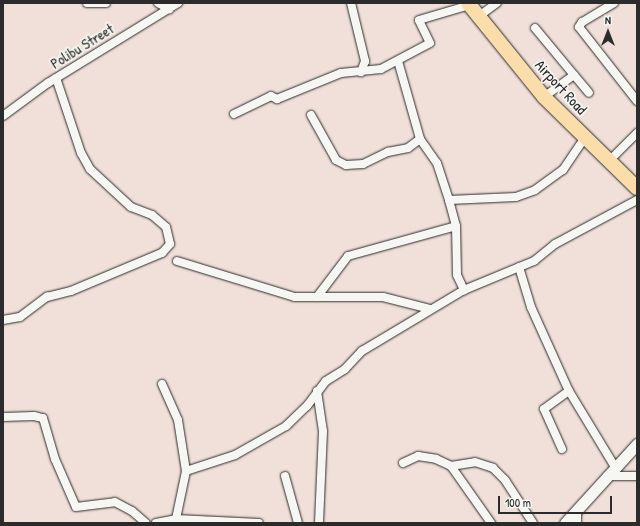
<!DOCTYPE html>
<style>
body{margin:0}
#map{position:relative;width:640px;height:526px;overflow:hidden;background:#f1e0d9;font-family:"Patrick Hand",sans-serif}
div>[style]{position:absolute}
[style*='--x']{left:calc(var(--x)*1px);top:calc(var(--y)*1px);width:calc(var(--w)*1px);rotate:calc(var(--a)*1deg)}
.roads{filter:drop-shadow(0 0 1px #2b2b2b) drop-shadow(0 0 1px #2b2b2b)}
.street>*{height:8px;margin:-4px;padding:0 4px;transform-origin:4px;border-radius:4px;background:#f6f6f2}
.secondary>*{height:11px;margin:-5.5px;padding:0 5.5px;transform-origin:5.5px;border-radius:5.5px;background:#f6f6f2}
.highway>*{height:14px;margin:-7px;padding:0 7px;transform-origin:7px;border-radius:7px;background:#fbddab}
span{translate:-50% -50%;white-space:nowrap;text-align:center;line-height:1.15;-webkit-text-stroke:3.5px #f6f6f2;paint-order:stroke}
.street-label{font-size:15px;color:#2b2b2b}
.frame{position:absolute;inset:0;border:4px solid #2b2b2b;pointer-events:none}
.north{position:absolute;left:588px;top:12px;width:40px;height:40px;-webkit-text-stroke:3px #f6f6f2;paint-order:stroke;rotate:0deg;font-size:11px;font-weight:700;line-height:16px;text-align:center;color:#2b2b2b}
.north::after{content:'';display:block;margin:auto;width:14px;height:18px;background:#2b2b2b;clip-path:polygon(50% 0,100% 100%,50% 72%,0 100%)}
.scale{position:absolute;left:498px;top:496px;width:114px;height:18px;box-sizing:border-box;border:2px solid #2b2b2b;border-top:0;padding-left:5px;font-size:12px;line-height:14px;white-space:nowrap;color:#2b2b2b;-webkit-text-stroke:3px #f6f6f2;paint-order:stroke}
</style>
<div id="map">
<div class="roads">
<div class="street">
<i style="--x:87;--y:3;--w:19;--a:0"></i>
<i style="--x:158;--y:3;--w:13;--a:29"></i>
<i style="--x:351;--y:3;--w:60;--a:76.4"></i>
<i style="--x:365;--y:61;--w:12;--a:110"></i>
<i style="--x:614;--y:3;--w:37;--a:149"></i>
<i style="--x:582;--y:22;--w:6;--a:121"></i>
<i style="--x:579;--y:27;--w:94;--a:51.9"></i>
<i style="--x:479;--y:16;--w:22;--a:-36"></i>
<i style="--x:535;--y:28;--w:61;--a:50.3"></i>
<i style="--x:574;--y:75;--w:37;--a:144"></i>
<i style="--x:398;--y:61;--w:81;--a:74.2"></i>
<i style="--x:420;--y:139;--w:29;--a:55"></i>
<i style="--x:437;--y:163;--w:39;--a:72"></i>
<i style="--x:449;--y:200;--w:27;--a:75"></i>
<i style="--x:456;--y:226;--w:49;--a:88.8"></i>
<i style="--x:457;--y:275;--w:17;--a:65"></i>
<i style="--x:574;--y:75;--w:23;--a:50"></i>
<i style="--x:234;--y:114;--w:41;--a:-25.9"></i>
<i style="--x:271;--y:96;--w:7;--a:27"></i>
<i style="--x:277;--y:99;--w:69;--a:-22.1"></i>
<i style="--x:341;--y:73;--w:40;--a:-5.7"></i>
<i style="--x:381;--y:69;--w:55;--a:-28"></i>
<i style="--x:430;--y:43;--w:25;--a:-116"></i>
<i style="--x:419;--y:20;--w:53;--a:-16.4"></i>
<i style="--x:311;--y:115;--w:51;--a:60.9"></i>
<i style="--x:336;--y:160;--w:11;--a:27"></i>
<i style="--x:346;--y:165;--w:17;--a:-3"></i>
<i style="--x:363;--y:164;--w:28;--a:-26"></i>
<i style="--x:388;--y:152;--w:20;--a:-11"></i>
<i style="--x:408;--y:148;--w:15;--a:-37"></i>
<i style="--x:3;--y:116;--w:56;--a:-36.3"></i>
<i style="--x:48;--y:83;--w:153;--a:-31.6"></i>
<i style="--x:609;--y:161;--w:40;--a:-45"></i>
<i style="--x:449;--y:200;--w:67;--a:-2.6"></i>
<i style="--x:516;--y:197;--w:20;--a:-20"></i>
<i style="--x:535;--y:190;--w:34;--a:-36"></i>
<i style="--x:563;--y:170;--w:40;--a:-56"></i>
<i style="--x:177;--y:261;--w:123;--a:17"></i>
<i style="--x:295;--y:297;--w:88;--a:0"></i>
<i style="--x:383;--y:297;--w:49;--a:14.3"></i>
<i style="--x:519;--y:267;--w:42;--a:73.3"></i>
<i style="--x:531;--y:307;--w:92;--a:65.7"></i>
<i style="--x:569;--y:391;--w:89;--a:58.8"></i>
<i style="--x:317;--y:297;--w:51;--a:-52.9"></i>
<i style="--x:348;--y:256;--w:112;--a:-15.5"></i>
<i style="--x:3;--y:320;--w:17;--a:-10"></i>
<i style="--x:20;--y:317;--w:34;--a:-37"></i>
<i style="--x:47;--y:297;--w:25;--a:-14"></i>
<i style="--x:71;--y:291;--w:99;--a:-22.7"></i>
<i style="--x:162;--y:253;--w:12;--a:-48"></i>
<i style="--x:170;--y:244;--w:17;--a:-103"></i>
<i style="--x:166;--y:227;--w:18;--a:-139"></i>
<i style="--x:152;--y:215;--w:22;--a:-159"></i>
<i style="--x:131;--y:207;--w:56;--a:-137.2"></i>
<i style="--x:90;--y:169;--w:18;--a:-119"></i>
<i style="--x:81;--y:153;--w:79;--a:-108.4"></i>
<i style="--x:162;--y:384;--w:39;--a:66"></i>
<i style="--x:178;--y:420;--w:52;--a:81.1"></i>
<i style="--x:317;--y:391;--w:40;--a:81.5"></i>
<i style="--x:323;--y:431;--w:92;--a:92.5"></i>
<i style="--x:3;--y:417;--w:31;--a:-2"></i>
<i style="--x:34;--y:416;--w:9;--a:13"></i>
<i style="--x:43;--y:418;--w:43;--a:73.7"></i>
<i style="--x:55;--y:459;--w:52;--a:66.4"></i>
<i style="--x:76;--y:507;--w:39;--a:-7"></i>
<i style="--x:115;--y:502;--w:19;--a:28"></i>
<i style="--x:132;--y:511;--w:18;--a:41"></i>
<i style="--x:562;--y:449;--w:44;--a:-114.2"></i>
<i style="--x:544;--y:409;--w:31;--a:-36"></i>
<i style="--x:403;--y:463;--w:17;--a:-25"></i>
<i style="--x:418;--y:456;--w:18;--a:9"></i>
<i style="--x:436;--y:459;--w:17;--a:25"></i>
<i style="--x:451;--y:466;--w:70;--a:54.9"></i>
<i style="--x:451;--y:466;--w:24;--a:-9"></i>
<i style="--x:475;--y:462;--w:19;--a:18"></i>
<i style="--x:493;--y:468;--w:17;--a:45"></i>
<i style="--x:505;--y:480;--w:51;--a:56.9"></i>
<i style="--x:285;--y:476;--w:49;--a:74.5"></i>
<i style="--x:607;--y:476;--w:30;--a:0"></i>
<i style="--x:176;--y:519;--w:83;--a:2.8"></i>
<i style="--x:156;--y:523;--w:20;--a:-11"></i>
<i style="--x:176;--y:519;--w:49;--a:-78.2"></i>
<i style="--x:186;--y:471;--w:52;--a:-18.1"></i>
<i style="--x:235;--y:455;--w:59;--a:-29.6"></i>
<i style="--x:286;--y:426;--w:29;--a:-44"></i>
<i style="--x:307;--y:406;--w:31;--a:-53"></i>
<i style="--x:326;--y:381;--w:22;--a:-32"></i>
<i style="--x:345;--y:369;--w:25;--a:-47"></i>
<i style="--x:362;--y:351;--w:119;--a:-30.9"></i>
<i style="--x:464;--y:290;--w:76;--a:-22.5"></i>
<i style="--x:534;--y:261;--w:27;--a:-39"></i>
<i style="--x:555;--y:244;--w:93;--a:-28.2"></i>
<i style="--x:577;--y:523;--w:11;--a:-90"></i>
</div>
<div class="secondary">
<i style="--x:565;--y:523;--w:107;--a:-47.7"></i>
</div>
<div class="highway">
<i style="--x:468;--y:3;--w:121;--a:51"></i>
<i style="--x:544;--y:97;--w:130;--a:44.4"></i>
</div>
</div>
<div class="street-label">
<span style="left:82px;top:46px;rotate:-32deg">Polibu Street</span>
<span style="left:561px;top:87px;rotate:47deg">Airport Road</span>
</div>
<div class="frame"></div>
<div class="north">N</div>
<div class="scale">100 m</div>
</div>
